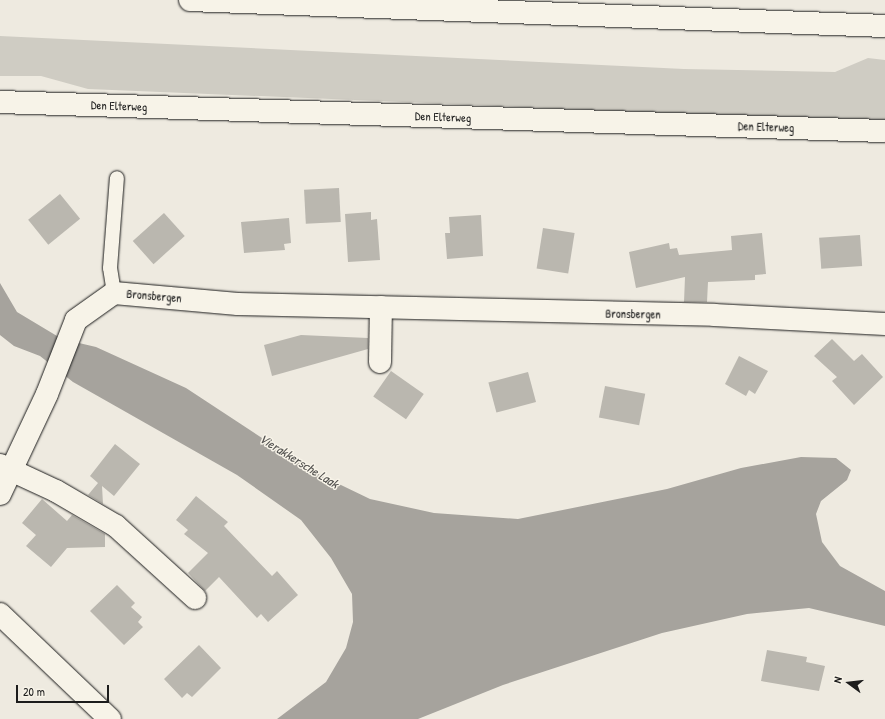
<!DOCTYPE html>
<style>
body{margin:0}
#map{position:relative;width:885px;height:719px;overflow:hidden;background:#eeeae0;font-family:"Patrick Hand",sans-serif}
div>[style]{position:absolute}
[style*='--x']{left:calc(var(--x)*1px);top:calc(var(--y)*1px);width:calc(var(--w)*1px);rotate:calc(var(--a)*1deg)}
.green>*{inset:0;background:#cfccc3}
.water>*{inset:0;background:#a6a39d}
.building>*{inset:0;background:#bab7af;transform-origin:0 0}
.roads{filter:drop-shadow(0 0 1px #1c1c1c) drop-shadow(0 0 1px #1c1c1c)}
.lane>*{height:14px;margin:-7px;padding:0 7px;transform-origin:7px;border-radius:7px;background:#f7f3e8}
.street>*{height:22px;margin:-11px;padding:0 11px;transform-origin:11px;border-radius:11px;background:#f7f3e8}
.primary>*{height:22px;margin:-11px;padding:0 11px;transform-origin:11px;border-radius:11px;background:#f7f3e8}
span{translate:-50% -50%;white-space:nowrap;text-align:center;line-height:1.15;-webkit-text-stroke:3px #f7f3e8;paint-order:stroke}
.street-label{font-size:12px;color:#1c1c1c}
.water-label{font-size:13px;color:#535250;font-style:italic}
.north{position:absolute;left:829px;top:663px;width:40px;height:40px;-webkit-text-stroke:3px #f7f3e8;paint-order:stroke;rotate:285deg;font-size:11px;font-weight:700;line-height:16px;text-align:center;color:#1c1c1c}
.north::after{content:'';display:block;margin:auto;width:14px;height:18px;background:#1c1c1c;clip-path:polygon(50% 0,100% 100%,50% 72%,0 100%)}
.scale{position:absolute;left:16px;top:685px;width:93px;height:18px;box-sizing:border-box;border:2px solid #1c1c1c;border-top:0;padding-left:5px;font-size:12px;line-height:14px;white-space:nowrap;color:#1c1c1c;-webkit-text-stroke:3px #f7f3e8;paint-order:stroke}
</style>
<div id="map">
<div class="green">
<i style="clip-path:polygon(0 36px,684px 69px,835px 72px,868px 58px,885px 60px,885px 122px,88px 89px,41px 76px,0 76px)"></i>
</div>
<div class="water">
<i style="clip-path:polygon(0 283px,17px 312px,62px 339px,96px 347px,186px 388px,312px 471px,370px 499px,434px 513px,518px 519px,667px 489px,741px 468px,801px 457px,836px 458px,851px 470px,847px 480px,821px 501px,816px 514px,822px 542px,840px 566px,885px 591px,885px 626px,809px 608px,747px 614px,662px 633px,503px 685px,418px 719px,277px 719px,326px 682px,346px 648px,353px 622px,352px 594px,331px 558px,301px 520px,237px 475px,73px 382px,40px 356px,14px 346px,0 335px)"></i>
</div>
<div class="building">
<i style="left:339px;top:188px;width:34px;height:35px;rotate:87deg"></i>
<i style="left:60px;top:194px;width:32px;height:41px;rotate:51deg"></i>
<i style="clip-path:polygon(371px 212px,371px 220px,377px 219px,380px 260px,348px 262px,345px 214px)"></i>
<i style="left:164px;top:213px;width:31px;height:42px;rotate:48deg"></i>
<i style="clip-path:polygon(481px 215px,483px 256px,447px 259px,445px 233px,450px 233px,449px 217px)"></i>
<i style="clip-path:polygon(289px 218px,291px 243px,284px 244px,285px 250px,244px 253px,241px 222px)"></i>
<i style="left:543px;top:228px;width:32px;height:41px;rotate:9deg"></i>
<i style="clip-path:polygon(762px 233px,766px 274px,755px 275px,755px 280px,708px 282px,707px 302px,684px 302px,685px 277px,636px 288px,629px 252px,669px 243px,670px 249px,677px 248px,679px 255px,732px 250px,731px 236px)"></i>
<i style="left:860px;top:235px;width:31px;height:41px;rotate:86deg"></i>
<i style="clip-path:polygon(301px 335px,368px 338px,368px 349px,272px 376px,264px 345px)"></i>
<i style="clip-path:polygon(832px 339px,854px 361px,862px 354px,883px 377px,854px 405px,832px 381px,837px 377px,814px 356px)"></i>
<i style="clip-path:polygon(739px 356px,768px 371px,755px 394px,749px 390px,746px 396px,725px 384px)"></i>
<i style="left:391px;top:371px;width:40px;height:31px;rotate:35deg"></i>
<i style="left:528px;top:372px;width:31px;height:41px;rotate:75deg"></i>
<i style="left:605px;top:386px;width:41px;height:32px;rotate:11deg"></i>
<i style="clip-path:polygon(115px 444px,140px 464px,114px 496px,102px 486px,103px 504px,88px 495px,98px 483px,90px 476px)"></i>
<i style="clip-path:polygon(196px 496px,228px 522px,224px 526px,272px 576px,277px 571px,298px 595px,268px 622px,261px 614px,257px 618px,219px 577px,205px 591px,188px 573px,208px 553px,184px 534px,188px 530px,176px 520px)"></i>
<i style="clip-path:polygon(42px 499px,67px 521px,72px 515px,105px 534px,105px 547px,67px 548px,51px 567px,26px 546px,36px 535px,22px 523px)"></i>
<i style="clip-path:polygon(117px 585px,135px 603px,131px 607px,142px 617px,138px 622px,143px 627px,124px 645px,90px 611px)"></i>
<i style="clip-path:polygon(199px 645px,221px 668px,192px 697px,187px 693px,182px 698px,164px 679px)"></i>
<i style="clip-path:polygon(767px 650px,807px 657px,806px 662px,825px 666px,819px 691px,761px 681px)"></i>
</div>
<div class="roads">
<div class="lane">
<i style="--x:114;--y:293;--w:25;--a:-99"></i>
<i style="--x:110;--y:268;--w:90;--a:-85.6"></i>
</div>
<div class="street">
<i style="--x:0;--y:102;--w:885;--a:1.88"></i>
<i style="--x:380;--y:362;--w:55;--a:-89"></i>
<i style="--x:0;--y:465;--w:62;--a:24.9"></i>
<i style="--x:56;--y:491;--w:69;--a:30.3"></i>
<i style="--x:116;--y:526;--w:107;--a:42.3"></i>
<i style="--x:0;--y:494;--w:110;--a:-64.8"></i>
<i style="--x:47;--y:394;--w:79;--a:-68.6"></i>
<i style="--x:76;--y:320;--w:47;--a:-35.4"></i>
<i style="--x:114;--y:293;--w:124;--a:5.1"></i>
<i style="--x:238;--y:304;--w:476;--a:1.3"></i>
<i style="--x:714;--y:315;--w:171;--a:3"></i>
<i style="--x:0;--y:614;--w:152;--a:43.7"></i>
</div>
<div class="primary">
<i style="--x:190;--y:0;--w:695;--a:2.14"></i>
</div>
</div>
<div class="street-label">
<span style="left:119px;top:106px;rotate:2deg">Den Elterweg</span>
<span style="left:443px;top:117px;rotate:2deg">Den Elterweg</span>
<span style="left:766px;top:127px;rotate:2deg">Den Elterweg</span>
<span style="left:154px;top:296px;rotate:5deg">Bronsbergen</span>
<span style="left:633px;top:314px;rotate:1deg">Bronsbergen</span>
</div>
<div class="water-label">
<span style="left:299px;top:461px;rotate:32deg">Vierakkersche Laak</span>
</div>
<div class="north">N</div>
<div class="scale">20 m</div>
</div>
